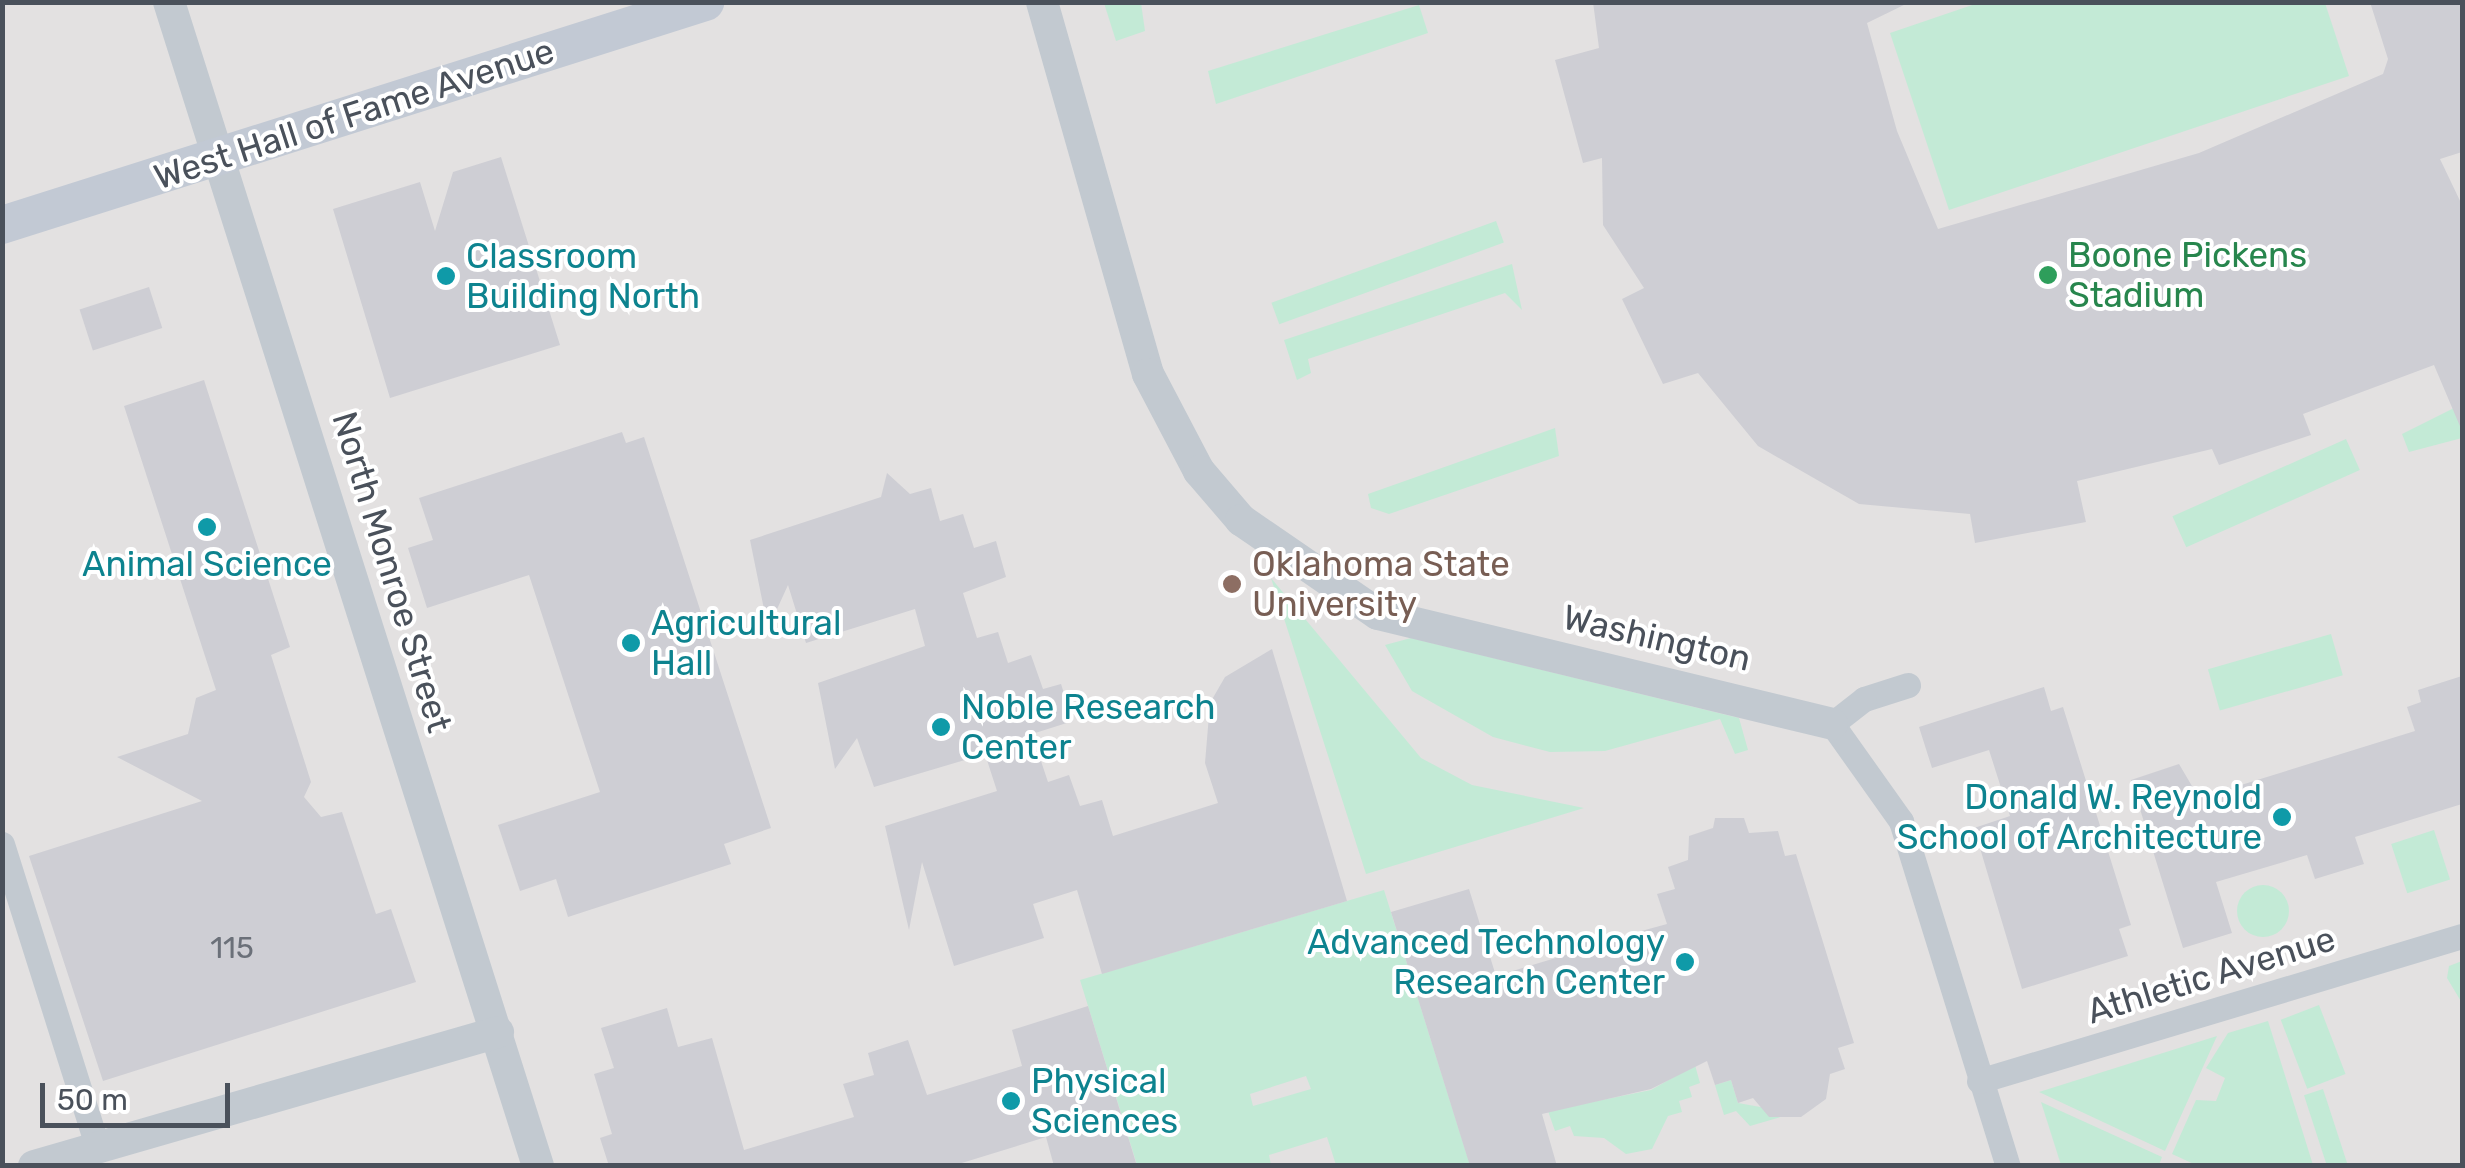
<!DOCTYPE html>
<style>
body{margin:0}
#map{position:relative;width:2465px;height:1168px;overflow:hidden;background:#f2f0f0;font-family:Rubik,sans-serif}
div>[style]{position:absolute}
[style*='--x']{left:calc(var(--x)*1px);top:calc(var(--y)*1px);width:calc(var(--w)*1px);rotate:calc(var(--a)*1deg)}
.education>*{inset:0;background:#e3e1e1;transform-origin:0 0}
.green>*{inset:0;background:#c3ead6;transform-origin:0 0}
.round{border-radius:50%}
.building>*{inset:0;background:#ceced4;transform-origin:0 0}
.minor>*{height:25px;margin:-12.5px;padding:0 12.5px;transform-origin:12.5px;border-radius:12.5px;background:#c2c9d0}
.tertiary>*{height:32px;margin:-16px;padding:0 16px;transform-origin:16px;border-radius:16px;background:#c2c9d0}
.secondary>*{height:38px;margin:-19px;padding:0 19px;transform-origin:19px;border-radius:19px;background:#c2c9d4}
.dots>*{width:28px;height:28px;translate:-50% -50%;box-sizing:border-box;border:5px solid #fff;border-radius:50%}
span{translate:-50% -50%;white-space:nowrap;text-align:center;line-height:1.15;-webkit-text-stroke:8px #fff;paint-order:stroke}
.number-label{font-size:30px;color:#6b7079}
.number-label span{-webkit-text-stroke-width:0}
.street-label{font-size:35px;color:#4a515b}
.leisure-label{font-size:35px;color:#27864d}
.left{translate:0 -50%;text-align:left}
.culture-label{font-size:35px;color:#0d838f}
.right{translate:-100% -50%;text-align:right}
.education-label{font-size:35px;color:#785e54}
.frame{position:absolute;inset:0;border:5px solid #4a515b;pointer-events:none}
.scale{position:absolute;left:40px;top:1083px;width:190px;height:45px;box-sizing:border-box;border:5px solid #4a515b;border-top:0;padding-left:12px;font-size:30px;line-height:35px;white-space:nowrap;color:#4a515b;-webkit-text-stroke:8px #fff;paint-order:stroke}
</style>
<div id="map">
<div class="education">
<i style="left:3px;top:3px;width:2459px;height:1162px"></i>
</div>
<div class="green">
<i style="clip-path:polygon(1981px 2px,2325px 3px,2349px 76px,1949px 210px,1890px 33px)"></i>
<i style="clip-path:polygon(1104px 3px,1141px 3px,1145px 31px,1116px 41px)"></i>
<i style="clip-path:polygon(1419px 5px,1428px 33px,1216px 104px,1208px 71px)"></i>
<i style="left:1496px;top:221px;width:23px;height:239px;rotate:70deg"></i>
<i style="clip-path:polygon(1512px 264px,1522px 310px,1505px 293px,1308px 359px,1311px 373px,1297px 380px,1284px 340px)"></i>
<i style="clip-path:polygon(2462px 404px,2462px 438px,2409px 452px,2402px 434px)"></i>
<i style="clip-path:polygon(1555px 428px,1559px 456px,1389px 514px,1371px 508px,1368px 494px)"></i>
<i style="left:2346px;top:439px;width:34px;height:190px;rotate:66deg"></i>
<i style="clip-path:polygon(1271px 578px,1421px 758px,1472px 785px,1584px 808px,1366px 874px)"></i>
<i style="left:2331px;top:634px;width:43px;height:128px;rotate:74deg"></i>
<i style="clip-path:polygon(1411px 638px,1739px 718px,1748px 750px,1735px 754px,1720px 719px,1605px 751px,1550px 752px,1493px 737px,1412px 691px,1385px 645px)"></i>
<i style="left:2434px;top:830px;width:52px;height:45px;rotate:72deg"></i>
<i class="round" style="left:2237px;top:885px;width:52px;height:52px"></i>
<i style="clip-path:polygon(evenodd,1384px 890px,1470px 1165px,1336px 1165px,1327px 1137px,1269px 1155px,1271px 1165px,1137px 1165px,1080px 980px,1384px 890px,1306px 1076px,1311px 1089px,1253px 1106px,1250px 1094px,1306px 1076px)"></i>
<i style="clip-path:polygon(2462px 961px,2462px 1003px,2447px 978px,2449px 966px)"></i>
<i style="left:2319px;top:1005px;width:74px;height:41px;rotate:69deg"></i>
<i style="clip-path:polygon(2268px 1021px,2313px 1165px,2196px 1165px,2172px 1154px,2196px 1100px,2216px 1101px,2225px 1078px,2206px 1068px,2228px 1033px)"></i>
<i style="clip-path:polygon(2217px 1036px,2165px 1151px,2039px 1092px)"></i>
<i style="clip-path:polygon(1695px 1065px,1700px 1083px,1689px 1087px,1692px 1097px,1679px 1101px,1682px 1112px,1668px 1116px,1652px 1149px,1626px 1154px,1604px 1138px,1574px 1136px,1570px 1126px,1555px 1131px,1548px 1111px,1651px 1090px)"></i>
<i style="clip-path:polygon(1731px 1080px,1738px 1103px,1794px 1113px,1750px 1126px,1736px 1111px,1724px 1115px,1715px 1085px)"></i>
<i style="left:2323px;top:1089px;width:80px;height:20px;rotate:72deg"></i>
<i style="clip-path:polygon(2041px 1102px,2162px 1157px,2159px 1165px,2061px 1165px)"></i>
</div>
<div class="building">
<i style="clip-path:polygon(1593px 2px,1910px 2px,1867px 23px,1897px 131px,1938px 229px,2199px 153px,2383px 74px,2388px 59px,2370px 2px,2462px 2px,2462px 152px,2440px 159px,2462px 205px,2462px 431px,2434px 365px,2303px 414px,2311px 435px,2219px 465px,2212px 449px,2077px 481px,2086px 522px,1975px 543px,1970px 514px,1859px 504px,1758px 446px,1698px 373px,1663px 384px,1622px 299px,1644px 288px,1603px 225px,1602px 158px,1583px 163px,1555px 60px,1599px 48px)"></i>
<i style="clip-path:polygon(501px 157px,560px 345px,390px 398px,333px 209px,420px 182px,435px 231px,453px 172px)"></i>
<i style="left:149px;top:287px;width:43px;height:73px;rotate:72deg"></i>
<i style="clip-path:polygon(204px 380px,290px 647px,271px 655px,311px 782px,304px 797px,321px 817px,342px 812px,376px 914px,391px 909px,416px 982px,103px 1081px,29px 856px,202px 801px,117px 757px,188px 734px,196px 698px,216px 690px,124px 406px)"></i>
<i style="clip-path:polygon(622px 432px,626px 443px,644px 437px,771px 828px,724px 844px,731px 864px,568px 917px,556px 879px,520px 891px,498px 825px,600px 792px,529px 575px,427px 608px,408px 548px,433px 540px,419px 498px)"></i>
<i style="clip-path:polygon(887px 473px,910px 494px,931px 488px,940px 521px,963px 514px,974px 548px,996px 541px,1006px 577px,963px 593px,977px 638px,998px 632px,1008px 663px,1031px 655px,1043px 689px,1061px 684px,1073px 721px,1032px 734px,1048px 782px,1069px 775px,1080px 806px,1102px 800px,1113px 836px,1218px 803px,1205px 763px,1210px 703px,1225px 677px,1272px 649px,1347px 901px,1102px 974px,1077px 890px,1033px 904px,1044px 938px,954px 966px,922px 862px,909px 930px,885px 826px,997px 791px,985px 754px,874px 787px,857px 738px,835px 769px,818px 683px,925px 646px,915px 609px,806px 643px,788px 585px,768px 629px,750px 540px,881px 497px)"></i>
<i style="clip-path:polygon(2462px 676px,2462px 804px,2355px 837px,2364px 864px,2315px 879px,2307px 855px,2216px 882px,2232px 933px,2183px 948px,2131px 780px,2179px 764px,2199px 798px,2415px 731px,2407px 707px,2421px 702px,2418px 690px)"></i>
<i style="clip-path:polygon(2044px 687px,2051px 711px,2063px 707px,2131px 925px,2119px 929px,2128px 956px,2022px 989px,1974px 828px,2010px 816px,1989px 750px,1932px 768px,1919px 727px)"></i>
<i style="clip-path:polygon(1715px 818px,1744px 818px,1749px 833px,1778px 831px,1785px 856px,1796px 854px,1854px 1043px,1838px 1048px,1845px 1069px,1830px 1074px,1826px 1099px,1801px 1117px,1769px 1117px,1753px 1098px,1738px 1103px,1731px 1080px,1715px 1085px,1707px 1061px,1651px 1089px,1542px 1114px,1557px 1166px,1470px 1166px,1391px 912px,1469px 889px,1496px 976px,1569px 954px,1567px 942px,1592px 934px,1594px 944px,1667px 924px,1657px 894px,1675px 889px,1668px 867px,1688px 860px,1689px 836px,1713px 828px)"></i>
<i style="clip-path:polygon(1088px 1006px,1137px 1166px,1054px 1166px,1046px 1137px,952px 1166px,609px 1166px,600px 1138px,612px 1134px,594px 1074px,614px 1068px,601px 1028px,667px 1008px,678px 1047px,712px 1038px,744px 1150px,854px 1117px,843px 1084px,874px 1075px,868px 1053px,908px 1040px,927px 1095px,1022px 1066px,1012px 1030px)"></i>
</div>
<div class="minor">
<i style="--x:1908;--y:685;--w:46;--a:162.3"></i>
<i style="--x:1864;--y:699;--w:41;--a:142"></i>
<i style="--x:1832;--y:724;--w:119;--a:54.6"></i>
<i style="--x:1901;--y:821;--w:361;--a:72.8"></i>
<i style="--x:2;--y:844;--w:319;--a:72.5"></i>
<i style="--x:1979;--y:1081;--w:504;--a:-16.71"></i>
</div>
<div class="tertiary">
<i style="--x:169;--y:2;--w:1221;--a:72.41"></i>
<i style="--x:1042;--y:2;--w:387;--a:74.1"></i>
<i style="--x:1148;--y:374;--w:110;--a:62.3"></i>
<i style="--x:1199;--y:471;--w:65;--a:49.4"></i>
<i style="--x:1241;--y:520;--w:166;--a:34.5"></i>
<i style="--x:1378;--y:614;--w:467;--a:13.6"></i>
<i style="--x:34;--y:1166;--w:483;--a:-16.1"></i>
</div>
<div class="secondary">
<i style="--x:2;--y:225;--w:738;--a:-17.6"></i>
</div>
<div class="dots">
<i style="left:2048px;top:275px;background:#2e9e5b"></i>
<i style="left:446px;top:276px;background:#0f9aa8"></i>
<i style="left:207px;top:527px;background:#0f9aa8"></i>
<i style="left:1232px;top:584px;background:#8d6e63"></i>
<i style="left:631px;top:643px;background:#0f9aa8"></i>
<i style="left:941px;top:727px;background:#0f9aa8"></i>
<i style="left:2282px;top:817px;background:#0f9aa8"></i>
<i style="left:1685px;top:962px;background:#0f9aa8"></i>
<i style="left:1011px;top:1101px;background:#0f9aa8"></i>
</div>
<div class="number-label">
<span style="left:232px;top:948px">115</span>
</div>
<div class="street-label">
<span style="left:354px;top:114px;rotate:-18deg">West Hall of Fame Avenue</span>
<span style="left:392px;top:572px;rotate:73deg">North Monroe Street</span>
<span style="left:1657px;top:638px;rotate:13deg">Washington</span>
<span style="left:2211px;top:975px;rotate:-17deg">Athletic Avenue</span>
</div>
<div class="leisure-label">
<span class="left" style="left:2068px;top:275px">Boone Pickens<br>Stadium</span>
</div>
<div class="culture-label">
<span class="left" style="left:466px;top:276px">Classroom<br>Building North</span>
<span style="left:207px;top:564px">Animal Science</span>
<span class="left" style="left:651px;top:643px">Agricultural<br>Hall</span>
<span class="left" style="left:961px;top:727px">Noble Research<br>Center</span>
<span class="right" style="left:2262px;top:817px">Donald W. Reynold<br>School of Architecture</span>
<span class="right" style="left:1665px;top:962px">Advanced Technology<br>Research Center</span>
<span class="left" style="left:1031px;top:1101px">Physical<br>Sciences</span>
</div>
<div class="education-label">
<span class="left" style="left:1252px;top:584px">Oklahoma State<br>University</span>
</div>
<div class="frame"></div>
<div class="scale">50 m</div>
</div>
